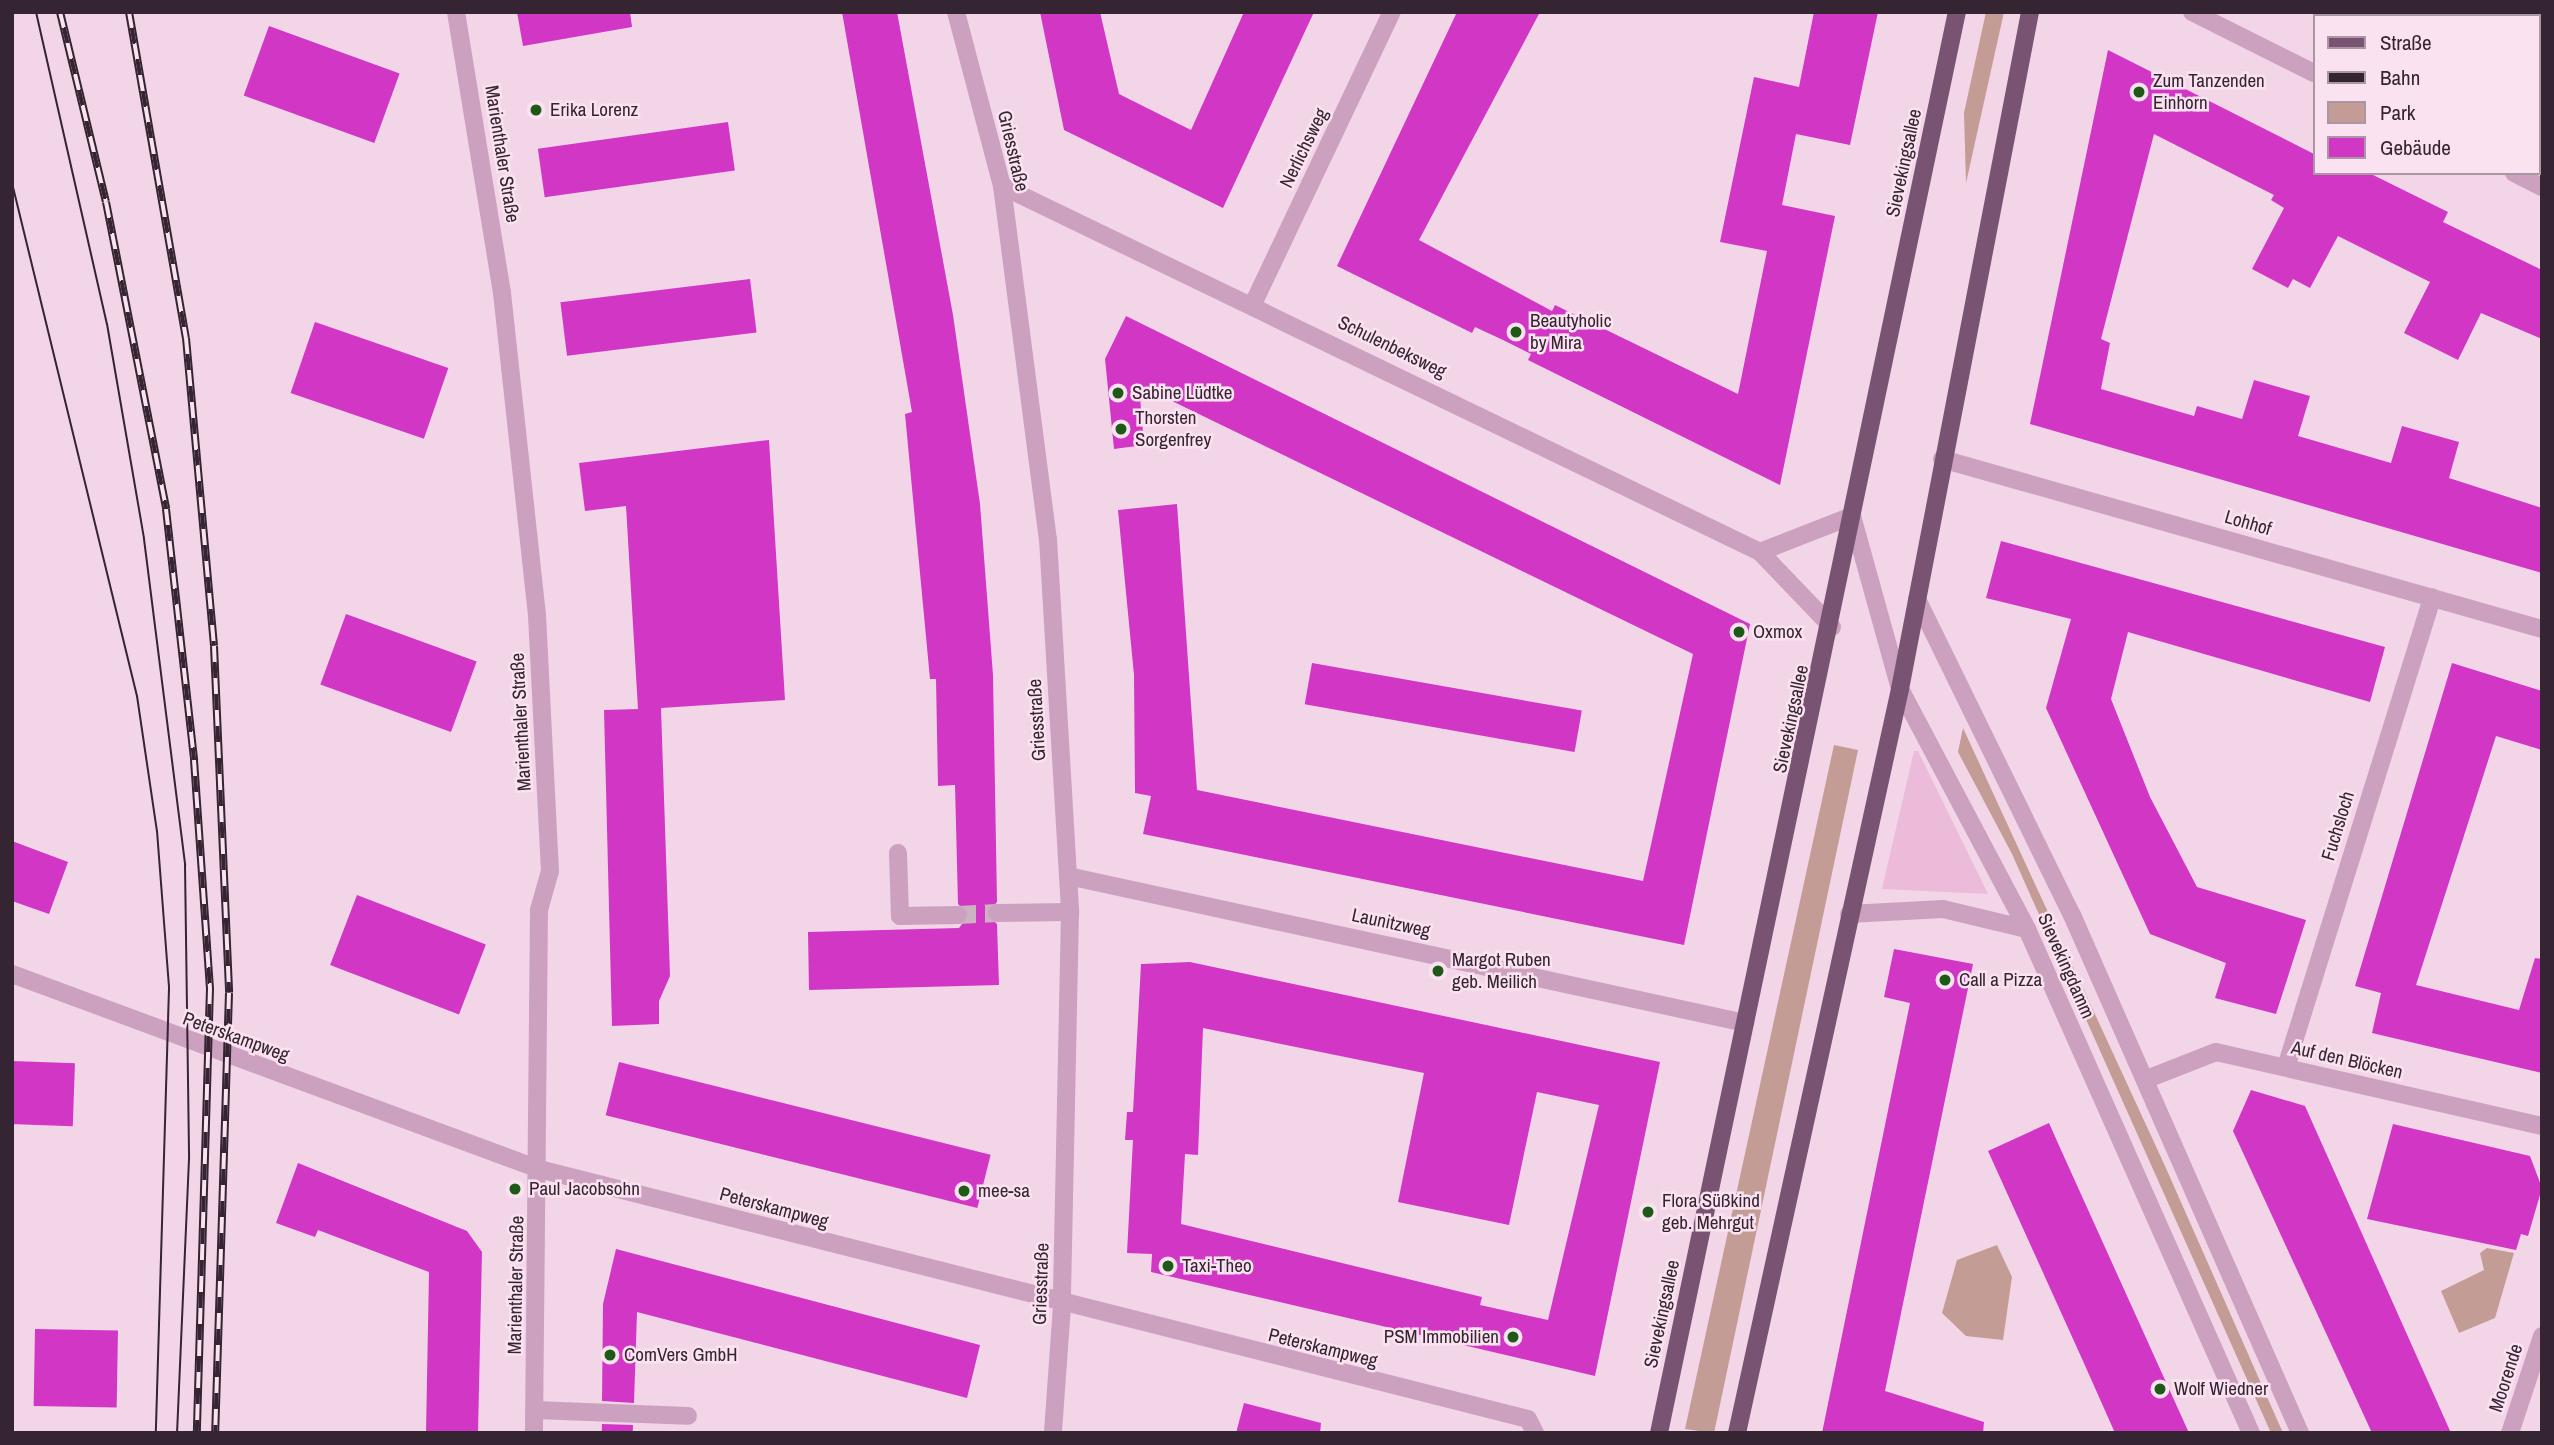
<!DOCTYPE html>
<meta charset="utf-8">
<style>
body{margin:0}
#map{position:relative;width:2554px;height:1445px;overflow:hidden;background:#f3d5e8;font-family:"Archivo Narrow",sans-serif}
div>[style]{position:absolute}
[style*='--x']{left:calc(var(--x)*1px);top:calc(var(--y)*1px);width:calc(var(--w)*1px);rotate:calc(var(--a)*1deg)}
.green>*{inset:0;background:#c39c95}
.plaza>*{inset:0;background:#ecbbd9}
.building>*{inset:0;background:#d136c5;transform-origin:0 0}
.minor-tunnel>*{height:18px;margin-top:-9px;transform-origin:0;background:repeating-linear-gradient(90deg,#cdb2c4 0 18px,transparent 0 27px)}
.minor>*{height:18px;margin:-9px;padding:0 9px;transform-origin:9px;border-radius:9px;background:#cba1bf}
.major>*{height:18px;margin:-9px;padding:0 9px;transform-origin:9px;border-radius:9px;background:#785472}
.tram>*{height:2px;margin:-1px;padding:0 1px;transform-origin:1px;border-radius:1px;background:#352432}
.rail>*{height:8px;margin-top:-4px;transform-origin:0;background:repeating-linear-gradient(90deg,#fae2f1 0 16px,#352432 0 32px);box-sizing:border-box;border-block:2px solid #352432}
.dots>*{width:19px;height:19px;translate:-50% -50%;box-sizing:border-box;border:4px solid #fae2f1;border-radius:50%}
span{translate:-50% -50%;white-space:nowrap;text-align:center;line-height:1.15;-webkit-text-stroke:5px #fae2f1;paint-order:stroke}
.poi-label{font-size:19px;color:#352432}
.left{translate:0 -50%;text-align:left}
.right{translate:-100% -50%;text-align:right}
.street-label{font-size:19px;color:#352432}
.frame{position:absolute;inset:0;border:14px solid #352432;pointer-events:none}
.legend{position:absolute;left:2313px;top:14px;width:228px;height:161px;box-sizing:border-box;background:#fae2f1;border:2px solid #ab96a5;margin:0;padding:9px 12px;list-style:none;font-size:21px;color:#352432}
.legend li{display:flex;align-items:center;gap:14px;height:35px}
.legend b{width:35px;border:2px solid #ab96a5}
</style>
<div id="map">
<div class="green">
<i style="clip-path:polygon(1986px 12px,2004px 12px,1966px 183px,1964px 113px)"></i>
<i style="clip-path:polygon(2330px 12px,2542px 12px,2542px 117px,2538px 16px)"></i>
<i style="clip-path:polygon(1963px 728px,2165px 1166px,2283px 1433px,2271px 1433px,2012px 854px,1958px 752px)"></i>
<i style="clip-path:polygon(1834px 745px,1858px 750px,1714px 1433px,1685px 1429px)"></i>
<i style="clip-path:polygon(1997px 1245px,2012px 1277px,2003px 1340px,1966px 1336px,1942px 1313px,1957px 1260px)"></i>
<i style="clip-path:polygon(2487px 1248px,2514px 1253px,2495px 1318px,2459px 1333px,2441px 1291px,2484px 1270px,2480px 1253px)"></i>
</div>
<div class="plaza">
<i style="clip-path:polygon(1914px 751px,1918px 751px,1988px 894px,1882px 889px)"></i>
</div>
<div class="building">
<i style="clip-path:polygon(517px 12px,630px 12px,632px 27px,523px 46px)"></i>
<i style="clip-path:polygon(842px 12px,897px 12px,953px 315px,980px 504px,993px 675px,997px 902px,986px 914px,997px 924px,999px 985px,809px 990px,808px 932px,959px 928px,969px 915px,958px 904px,955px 785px,938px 786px,936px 679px,930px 679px,905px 414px,912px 412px)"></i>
<i style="clip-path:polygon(1040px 12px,1100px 12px,1119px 94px,1191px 130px,1244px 12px,1314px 12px,1223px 208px,1064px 130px)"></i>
<i style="clip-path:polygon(1457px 12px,1540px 12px,1419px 240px,1552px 311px,1555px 305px,1738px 394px,1767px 251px,1720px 242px,1754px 77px,1799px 87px,1814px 12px,1878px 12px,1850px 145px,1796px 134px,1782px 205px,1835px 216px,1780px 485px,1528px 360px,1531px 354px,1503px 340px,1475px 327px,1472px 333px,1337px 266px)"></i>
<i style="left:269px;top:26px;width:139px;height:74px;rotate:20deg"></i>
<i style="clip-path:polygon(2108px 50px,2314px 154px,2314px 173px,2369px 173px,2448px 212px,2443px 222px,2542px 270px,2542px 339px,2481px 313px,2458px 360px,2404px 333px,2430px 282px,2338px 236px,2310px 288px,2293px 279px,2288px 288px,2252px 269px,2284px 208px,2271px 200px,2274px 195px,2154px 134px,2101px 339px,2110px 343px,2101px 389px,2194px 416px,2197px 406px,2242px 419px,2254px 380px,2310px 396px,2298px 436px,2391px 463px,2402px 426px,2459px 442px,2449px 478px,2542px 508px,2542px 573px,2030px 424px)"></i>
<i style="left:728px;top:122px;width:49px;height:192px;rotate:82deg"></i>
<i style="left:750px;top:279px;width:54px;height:191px;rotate:83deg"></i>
<i style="clip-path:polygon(1126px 316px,1750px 624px,1684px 945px,1143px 834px,1151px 796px,1135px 793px,1134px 675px,1118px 510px,1177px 504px,1197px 790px,1643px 881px,1693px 654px,1139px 385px,1144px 445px,1114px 449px,1105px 359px)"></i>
<i style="left:315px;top:322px;width:141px;height:75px;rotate:19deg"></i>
<i style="clip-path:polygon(769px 440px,785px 700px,661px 708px,670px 976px,659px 1001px,659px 1024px,612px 1026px,604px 710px,638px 709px,626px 506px,585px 511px,579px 463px)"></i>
<i style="clip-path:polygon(2001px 541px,2385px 647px,2370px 702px,2128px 632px,2111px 699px,2150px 797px,2197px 887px,2306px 920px,2276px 1014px,2215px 998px,2226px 963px,2150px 934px,2046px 708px,2071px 619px,1986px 598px)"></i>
<i style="left:346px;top:614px;width:139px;height:75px;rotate:20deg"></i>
<i style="left:1312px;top:663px;width:274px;height:42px;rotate:10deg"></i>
<i style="clip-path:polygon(2452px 663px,2542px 691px,2542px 750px,2496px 736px,2416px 985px,2519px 1010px,2535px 958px,2542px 959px,2542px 1073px,2372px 1033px,2381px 993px,2355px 986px)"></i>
<i style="clip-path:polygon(12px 841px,68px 862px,49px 914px,12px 901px)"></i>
<i style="left:357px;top:895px;width:138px;height:75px;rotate:21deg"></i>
<i style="clip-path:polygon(1894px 949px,1973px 964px,1885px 1391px,1984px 1422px,1983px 1433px,1822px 1433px,1910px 1003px,1884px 997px)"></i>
<i style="clip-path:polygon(evenodd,1190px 962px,1660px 1062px,1595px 1376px,1151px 1272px,1152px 1254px,1127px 1253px,1133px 1140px,1125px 1140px,1127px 1112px,1133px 1112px,1141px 964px,1190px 962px,1203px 1028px,1424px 1073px,1398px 1202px,1509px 1225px,1537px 1092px,1599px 1105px,1548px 1320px,1480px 1305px,1482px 1297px,1181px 1224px,1185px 1154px,1198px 1155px,1203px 1028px)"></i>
<i style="left:12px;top:1061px;width:63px;height:63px;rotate:2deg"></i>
<i style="left:619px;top:1062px;width:383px;height:55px;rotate:14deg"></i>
<i style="clip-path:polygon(2251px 1090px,2305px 1106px,2451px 1433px,2372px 1433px,2233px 1131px)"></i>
<i style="clip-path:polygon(2049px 1123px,2061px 1150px,2189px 1433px,2115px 1433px,2083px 1361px,1988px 1151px)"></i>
<i style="clip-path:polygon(2393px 1124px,2530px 1156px,2542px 1188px,2528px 1236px,2521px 1234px,2516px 1250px,2367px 1219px)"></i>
<i style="clip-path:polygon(298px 1163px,467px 1231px,482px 1252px,478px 1433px,426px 1433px,429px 1272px,318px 1230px,315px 1237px,276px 1223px)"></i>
<i style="clip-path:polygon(616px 1249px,980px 1345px,967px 1398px,637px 1312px,634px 1403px,602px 1401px,603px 1304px)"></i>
<i style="left:35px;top:1329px;width:83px;height:77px;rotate:1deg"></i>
<i style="clip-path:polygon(1244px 1403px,1321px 1423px,1320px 1433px,1236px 1433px)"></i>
<i style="left:602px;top:1424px;width:31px;height:9px;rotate:2deg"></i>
</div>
<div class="minor-tunnel">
<i style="--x:958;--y:915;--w:39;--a:-3"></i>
</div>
<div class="minor">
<i style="--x:456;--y:12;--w:285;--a:80.7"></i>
<i style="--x:502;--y:293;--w:324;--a:83.8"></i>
<i style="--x:537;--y:615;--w:256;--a:87.1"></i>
<i style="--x:550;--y:871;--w:41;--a:105.8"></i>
<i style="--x:539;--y:910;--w:523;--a:90.55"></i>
<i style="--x:956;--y:12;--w:180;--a:75.2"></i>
<i style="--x:1002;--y:186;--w:356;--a:82.6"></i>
<i style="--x:1048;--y:539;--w:374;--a:86.6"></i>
<i style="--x:1070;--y:912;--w:394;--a:91.2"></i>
<i style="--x:1062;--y:1306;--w:127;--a:94.1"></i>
<i style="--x:2192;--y:12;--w:136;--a:26.6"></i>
<i style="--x:2514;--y:173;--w:31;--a:27"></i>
<i style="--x:1002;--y:186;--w:842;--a:25.77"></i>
<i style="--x:1760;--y:552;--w:104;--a:46.2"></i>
<i style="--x:1254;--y:302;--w:321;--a:-64.6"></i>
<i style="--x:1942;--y:459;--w:624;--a:15.82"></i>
<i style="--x:1760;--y:552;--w:99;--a:-21.4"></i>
<i style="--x:1852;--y:516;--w:180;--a:74.5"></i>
<i style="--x:1900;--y:689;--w:272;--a:62.1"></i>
<i style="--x:2027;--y:929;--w:552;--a:66.04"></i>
<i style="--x:1917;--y:599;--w:352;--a:63.9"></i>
<i style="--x:2072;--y:915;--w:566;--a:66.24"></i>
<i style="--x:898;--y:853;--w:63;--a:88.2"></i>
<i style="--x:900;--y:916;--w:58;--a:-1"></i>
<i style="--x:1068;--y:876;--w:693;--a:12.25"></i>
<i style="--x:997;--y:913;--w:73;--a:-0.8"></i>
<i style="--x:1849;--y:914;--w:94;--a:-3"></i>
<i style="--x:1943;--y:909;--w:86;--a:13.4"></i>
<i style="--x:12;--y:974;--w:562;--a:20.31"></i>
<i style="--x:539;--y:1169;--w:1020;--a:14.19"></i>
<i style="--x:1528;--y:1419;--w:16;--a:63"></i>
<i style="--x:2286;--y:1067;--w:492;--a:-72.7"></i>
<i style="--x:2147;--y:1079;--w:74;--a:-21.4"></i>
<i style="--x:2216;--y:1052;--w:334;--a:12.8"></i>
<i style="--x:535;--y:1410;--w:153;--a:2.2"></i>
<i style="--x:2510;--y:1433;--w:102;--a:-71.7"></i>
</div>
<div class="major">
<i style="--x:1659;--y:1433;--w:1452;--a:-78.16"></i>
<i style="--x:1737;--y:1433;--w:762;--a:-77.64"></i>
<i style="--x:1900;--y:689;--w:689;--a:-79.13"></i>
</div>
<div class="tram">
<i style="--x:36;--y:12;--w:320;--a:77.2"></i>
<i style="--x:107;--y:324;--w:218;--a:80.2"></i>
<i style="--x:144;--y:539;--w:329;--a:82.8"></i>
<i style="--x:185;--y:865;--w:294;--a:89.2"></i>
<i style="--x:189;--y:1159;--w:274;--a:92.5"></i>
<i style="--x:12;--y:183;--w:528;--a:76.31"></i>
<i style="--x:137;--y:696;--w:136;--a:81.6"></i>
<i style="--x:157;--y:831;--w:157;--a:85.6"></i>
<i style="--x:169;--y:988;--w:445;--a:91.7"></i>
</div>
<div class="rail">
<i style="--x:60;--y:12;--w:195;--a:76.4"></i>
<i style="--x:106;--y:202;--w:313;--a:78.9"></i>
<i style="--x:166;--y:509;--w:253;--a:83.6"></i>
<i style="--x:194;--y:760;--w:229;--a:86"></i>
<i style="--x:210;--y:988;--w:445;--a:91.7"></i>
<i style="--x:129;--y:12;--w:331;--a:80.1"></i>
<i style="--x:186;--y:338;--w:309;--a:84.8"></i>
<i style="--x:214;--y:646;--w:347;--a:87.5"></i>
<i style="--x:229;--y:993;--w:440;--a:91.8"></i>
</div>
<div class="dots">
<i style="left:2139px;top:92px;background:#1e5917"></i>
<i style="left:536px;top:110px;background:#1e5917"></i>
<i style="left:1516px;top:332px;background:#1e5917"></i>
<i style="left:1118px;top:393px;background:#1e5917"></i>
<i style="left:1121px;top:429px;background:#1e5917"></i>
<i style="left:1739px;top:632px;background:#1e5917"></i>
<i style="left:1438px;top:971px;background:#1e5917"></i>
<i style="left:1945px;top:980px;background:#1e5917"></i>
<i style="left:515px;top:1189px;background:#1e5917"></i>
<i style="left:964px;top:1191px;background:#1e5917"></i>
<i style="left:1648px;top:1212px;background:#1e5917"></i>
<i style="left:1168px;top:1266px;background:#1e5917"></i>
<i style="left:1513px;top:1337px;background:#1e5917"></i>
<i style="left:610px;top:1355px;background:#1e5917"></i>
<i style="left:2160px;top:1389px;background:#1e5917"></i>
</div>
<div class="poi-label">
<span class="left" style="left:2153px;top:92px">Zum Tanzenden<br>Einhorn</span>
<span class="left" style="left:550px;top:110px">Erika Lorenz</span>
<span class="left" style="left:1530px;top:332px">Beautyholic<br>by Mira</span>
<span class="left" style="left:1132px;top:393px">Sabine Lüdtke</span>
<span class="left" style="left:1135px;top:429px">Thorsten<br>Sorgenfrey</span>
<span class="left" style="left:1753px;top:632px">Oxmox</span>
<span class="left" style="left:1452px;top:971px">Margot Ruben<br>geb. Meilich</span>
<span class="left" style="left:1959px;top:980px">Call a Pizza</span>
<span class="left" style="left:529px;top:1189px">Paul Jacobsohn</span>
<span class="left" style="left:978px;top:1191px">mee-sa</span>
<span class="left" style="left:1662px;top:1212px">Flora Süßkind<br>geb. Mehrgut</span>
<span class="left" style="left:1182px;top:1266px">Taxi-Theo</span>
<span class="right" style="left:1499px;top:1337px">PSM Immobilien</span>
<span class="left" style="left:624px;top:1355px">ComVers GmbH</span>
<span class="left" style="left:2174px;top:1389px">Wolf Wiedner</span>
</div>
<div class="street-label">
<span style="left:1304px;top:148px;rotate:-64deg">Nerlichsweg</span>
<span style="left:1013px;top:151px;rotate:77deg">Griesstraße</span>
<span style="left:502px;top:154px;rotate:81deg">Marienthaler Straße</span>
<span style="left:1904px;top:163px;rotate:-78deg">Sievekingsallee</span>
<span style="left:1392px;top:347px;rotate:26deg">Schulenbeksweg</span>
<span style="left:2248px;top:523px;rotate:16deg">Lohhof</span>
<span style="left:1791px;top:719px;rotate:-78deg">Sievekingsallee</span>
<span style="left:1037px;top:720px;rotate:-93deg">Griesstraße</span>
<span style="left:521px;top:722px;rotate:-93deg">Marienthaler Straße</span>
<span style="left:2338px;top:826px;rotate:-73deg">Fuchsloch</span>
<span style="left:1391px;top:923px;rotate:12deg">Launitzweg</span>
<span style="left:2066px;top:966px;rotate:66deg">Sievekingdamm</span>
<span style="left:236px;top:1037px;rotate:20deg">Peterskampweg</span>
<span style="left:2347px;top:1060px;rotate:13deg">Auf den Blöcken</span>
<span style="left:774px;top:1208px;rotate:15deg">Peterskampweg</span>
<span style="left:1041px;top:1284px;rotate:-88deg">Griesstraße</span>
<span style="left:516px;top:1285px;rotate:-89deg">Marienthaler Straße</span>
<span style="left:1662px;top:1314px;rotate:-78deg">Sievekingsallee</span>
<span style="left:1323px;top:1348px;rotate:14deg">Peterskampweg</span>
<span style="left:2506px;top:1378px;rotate:-72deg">Moorende</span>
</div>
<div class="frame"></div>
<ul class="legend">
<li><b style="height:9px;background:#785472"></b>Straße</li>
<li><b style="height:9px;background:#352432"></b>Bahn</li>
<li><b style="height:19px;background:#c39c95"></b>Park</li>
<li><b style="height:19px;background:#d136c5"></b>Gebäude</li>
</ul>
</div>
